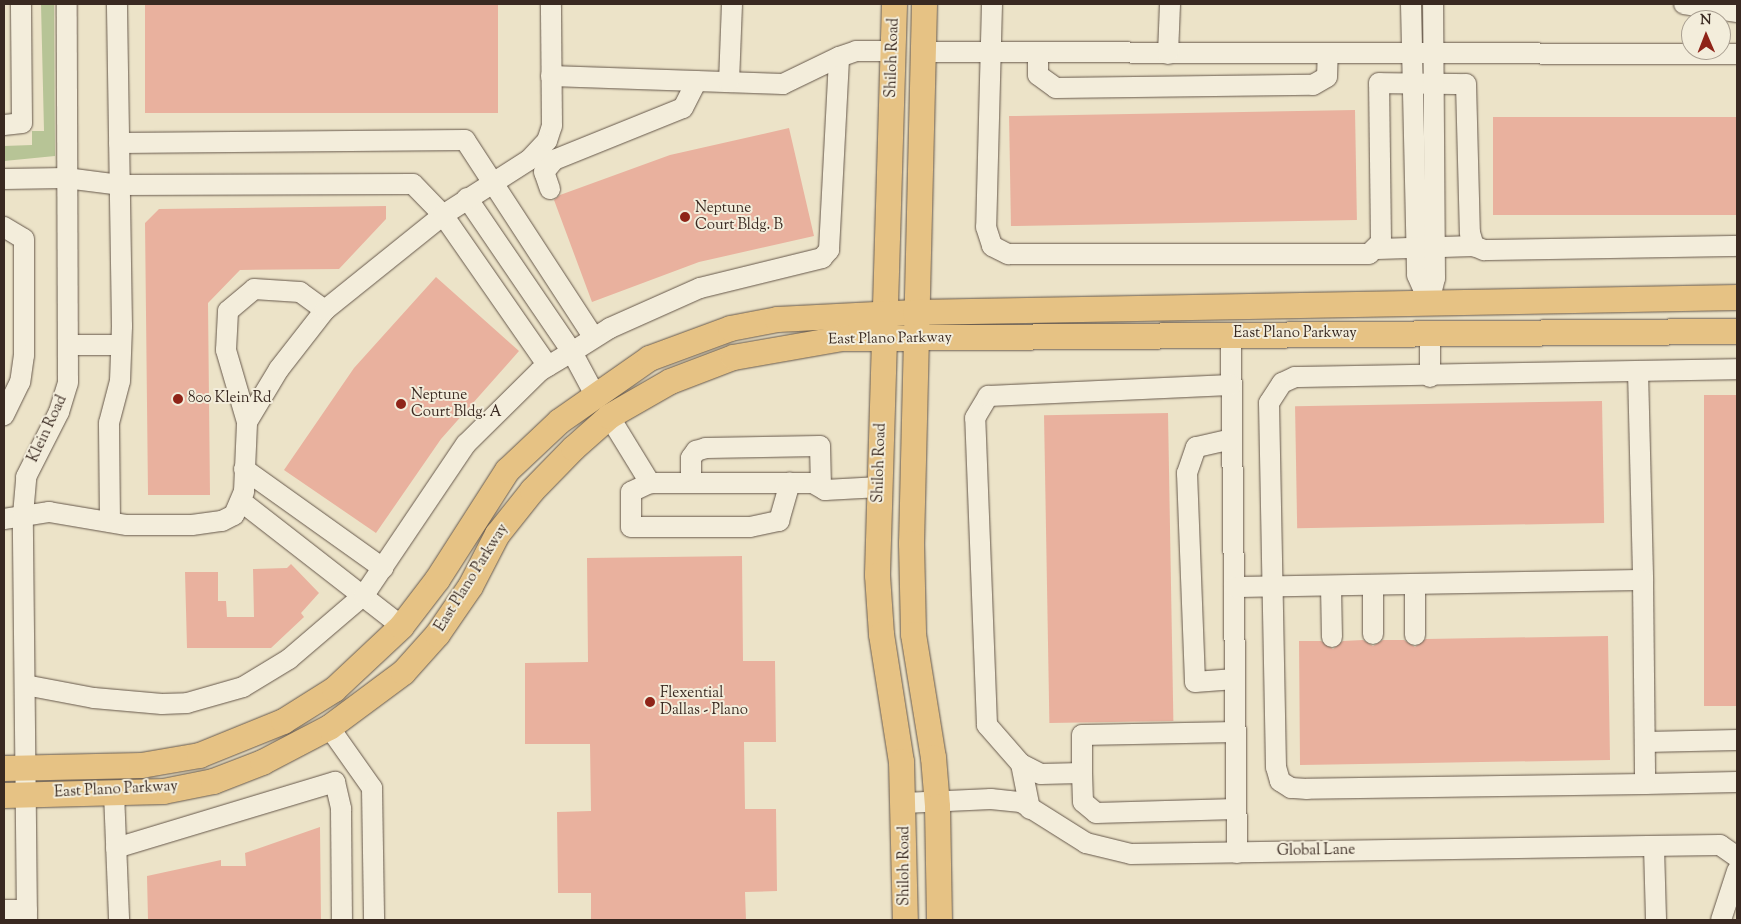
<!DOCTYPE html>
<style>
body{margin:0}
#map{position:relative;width:1741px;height:924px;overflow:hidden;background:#ece3c8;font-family:"Sorts Mill Goudy",serif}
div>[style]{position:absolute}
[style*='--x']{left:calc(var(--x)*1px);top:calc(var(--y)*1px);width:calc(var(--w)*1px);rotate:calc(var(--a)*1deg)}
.green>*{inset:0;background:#b7c496}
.building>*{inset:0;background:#e9b19e;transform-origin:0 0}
.roads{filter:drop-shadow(0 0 1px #66584b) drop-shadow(0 0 1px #66584b)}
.minor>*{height:20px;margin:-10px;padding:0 10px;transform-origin:10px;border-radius:10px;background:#f3eddb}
.major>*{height:25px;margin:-12.5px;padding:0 12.5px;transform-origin:12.5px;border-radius:12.5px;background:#e6c284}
.dots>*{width:14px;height:14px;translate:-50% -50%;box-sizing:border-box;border:2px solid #f3eddb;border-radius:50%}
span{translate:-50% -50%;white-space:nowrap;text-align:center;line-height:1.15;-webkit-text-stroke:4px #f3eddb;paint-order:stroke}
.street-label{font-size:15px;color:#392921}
.poi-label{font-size:15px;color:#392921}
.left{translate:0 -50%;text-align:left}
.frame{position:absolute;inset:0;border:5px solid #392921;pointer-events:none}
.north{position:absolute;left:1681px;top:10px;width:50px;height:50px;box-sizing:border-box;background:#f3eddb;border:1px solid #a99f91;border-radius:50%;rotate:359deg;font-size:14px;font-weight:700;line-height:20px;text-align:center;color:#392921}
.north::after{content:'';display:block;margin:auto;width:18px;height:22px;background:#8f2418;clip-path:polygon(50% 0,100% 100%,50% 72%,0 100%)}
</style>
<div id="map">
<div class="green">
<i style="clip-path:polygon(41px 4px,54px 4px,55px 156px,4px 161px,4px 146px,32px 145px,32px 131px,44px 131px)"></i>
</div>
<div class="building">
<i style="left:145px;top:4px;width:353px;height:109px"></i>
<i style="left:1355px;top:110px;width:110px;height:346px;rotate:89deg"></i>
<i style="left:1737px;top:117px;width:98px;height:244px;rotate:90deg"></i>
<i style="clip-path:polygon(789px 128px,814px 236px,699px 262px,592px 302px,554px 200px,560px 195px,670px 155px)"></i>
<i style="clip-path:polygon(386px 206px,386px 219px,339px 269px,240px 270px,208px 303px,210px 495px,148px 495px,145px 223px,159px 209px)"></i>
<i style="clip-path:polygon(436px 277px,519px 351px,441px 439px,376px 533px,284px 470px,354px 368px)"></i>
<i style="left:1737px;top:395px;width:311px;height:33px;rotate:90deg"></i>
<i style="left:1602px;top:401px;width:122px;height:307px;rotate:89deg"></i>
<i style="left:1168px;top:413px;width:308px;height:124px;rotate:89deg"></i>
<i style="clip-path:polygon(742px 556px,743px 661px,775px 661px,776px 742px,744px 742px,745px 809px,776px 809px,777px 891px,745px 892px,746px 920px,591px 920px,591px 893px,558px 893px,557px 812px,591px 811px,590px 744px,525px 744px,525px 663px,588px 662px,587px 558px)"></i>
<i style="clip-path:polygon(291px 564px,319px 593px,301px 613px,304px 617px,271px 648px,187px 648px,185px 572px,218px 572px,218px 601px,226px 601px,227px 617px,254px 617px,253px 569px,287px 568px)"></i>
<i style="clip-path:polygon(1608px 636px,1610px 760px,1300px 765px,1299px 641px,1321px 641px,1333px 649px,1343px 641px,1363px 640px,1373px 646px,1383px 640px,1404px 640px,1415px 647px,1426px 639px)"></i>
<i style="clip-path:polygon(320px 827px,321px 920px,148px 920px,147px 876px,221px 860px,221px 866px,246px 866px,245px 853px)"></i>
</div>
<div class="roads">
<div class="minor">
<i style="--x:992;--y:4;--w:223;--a:91.5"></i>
<i style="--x:986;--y:227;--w:20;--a:72"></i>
<i style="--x:992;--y:246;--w:18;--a:27"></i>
<i style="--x:1008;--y:254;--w:361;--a:0"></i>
<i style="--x:1369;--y:254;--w:17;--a:-45"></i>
<i style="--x:1381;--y:242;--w:159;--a:-90.7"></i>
<i style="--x:1379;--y:83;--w:87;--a:0.7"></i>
<i style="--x:1466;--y:84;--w:149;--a:88.5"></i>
<i style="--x:1470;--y:233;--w:14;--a:73"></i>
<i style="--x:1474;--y:246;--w:11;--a:22"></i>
<i style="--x:1484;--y:250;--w:253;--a:-0.9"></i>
<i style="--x:1411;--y:4;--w:271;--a:88.7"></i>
<i style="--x:1417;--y:275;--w:30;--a:66"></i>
<i style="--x:1684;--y:4;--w:54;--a:8.6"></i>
<i style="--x:923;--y:52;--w:814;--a:0.14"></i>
<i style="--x:1168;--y:54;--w:50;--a:-87.7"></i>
<i style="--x:1038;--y:55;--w:20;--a:90"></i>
<i style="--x:1038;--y:75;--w:22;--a:36"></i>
<i style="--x:1056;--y:88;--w:257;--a:-0.7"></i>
<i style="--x:1313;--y:85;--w:16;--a:-30"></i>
<i style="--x:1327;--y:77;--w:23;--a:-88"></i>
<i style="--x:551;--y:76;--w:232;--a:2"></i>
<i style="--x:783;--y:84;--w:62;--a:-25.7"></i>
<i style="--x:729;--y:82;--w:78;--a:-87.8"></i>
<i style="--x:4;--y:125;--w:18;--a:-6"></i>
<i style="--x:22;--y:123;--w:119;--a:-90.5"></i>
<i style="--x:119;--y:143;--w:346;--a:-0.5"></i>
<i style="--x:465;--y:140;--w:236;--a:56.9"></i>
<i style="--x:4;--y:179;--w:62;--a:-0.9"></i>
<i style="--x:66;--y:178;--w:54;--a:7.4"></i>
<i style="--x:120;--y:185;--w:293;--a:-0.2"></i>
<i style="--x:413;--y:184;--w:43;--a:45.9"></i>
<i style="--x:443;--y:215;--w:184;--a:55.2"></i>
<i style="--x:550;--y:189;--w:18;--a:-109"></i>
<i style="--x:544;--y:172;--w:16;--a:-50"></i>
<i style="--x:554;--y:160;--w:139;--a:-22"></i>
<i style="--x:683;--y:108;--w:30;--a:-63"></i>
<i style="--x:467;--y:198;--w:186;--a:55.7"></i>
<i style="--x:572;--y:352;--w:45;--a:-32.3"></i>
<i style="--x:610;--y:328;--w:98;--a:-24"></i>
<i style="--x:700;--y:288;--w:126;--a:-13.8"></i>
<i style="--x:822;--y:258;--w:11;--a:-49"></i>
<i style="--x:829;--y:250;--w:193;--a:-87"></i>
<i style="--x:839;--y:57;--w:18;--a:-19"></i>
<i style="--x:856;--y:51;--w:36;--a:0"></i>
<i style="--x:4;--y:227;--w:23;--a:31"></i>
<i style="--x:24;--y:239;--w:116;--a:90"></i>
<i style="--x:24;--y:355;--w:27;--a:98"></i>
<i style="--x:20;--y:382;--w:37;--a:116"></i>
<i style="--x:1377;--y:249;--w:97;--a:-1.8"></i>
<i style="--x:1429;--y:302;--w:25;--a:-76"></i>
<i style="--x:1435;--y:278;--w:274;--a:-90.4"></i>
<i style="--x:1430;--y:334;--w:43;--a:90"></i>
<i style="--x:1231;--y:335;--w:518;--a:89.34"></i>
<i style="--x:69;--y:345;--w:52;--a:0"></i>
<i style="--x:1638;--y:371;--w:209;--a:88.6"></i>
<i style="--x:609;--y:416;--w:79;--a:58.5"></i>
<i style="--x:650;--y:483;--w:163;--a:0"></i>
<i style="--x:813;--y:483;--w:14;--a:30"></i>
<i style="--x:825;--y:490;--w:55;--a:-3.1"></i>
<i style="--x:247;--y:422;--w:75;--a:-106.3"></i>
<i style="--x:226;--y:350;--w:39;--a:-87"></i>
<i style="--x:228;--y:311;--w:34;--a:-40"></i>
<i style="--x:254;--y:289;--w:46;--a:3.7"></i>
<i style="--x:300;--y:292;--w:31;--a:36"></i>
<i style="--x:1232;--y:439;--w:37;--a:167"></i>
<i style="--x:1196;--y:447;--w:28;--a:109"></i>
<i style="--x:1187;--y:473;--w:209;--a:87.8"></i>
<i style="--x:1195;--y:682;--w:40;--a:-4.3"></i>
<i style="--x:244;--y:469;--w:171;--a:35.5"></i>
<i style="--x:650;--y:483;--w:21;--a:155"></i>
<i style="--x:631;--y:492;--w:35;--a:90"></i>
<i style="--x:631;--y:527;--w:119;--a:0"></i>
<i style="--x:750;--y:527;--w:30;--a:-12"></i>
<i style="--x:779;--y:521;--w:40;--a:-74"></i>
<i style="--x:691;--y:483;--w:25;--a:-90"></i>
<i style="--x:691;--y:458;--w:9;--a:-54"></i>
<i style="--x:696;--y:451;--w:10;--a:-17"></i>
<i style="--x:706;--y:448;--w:114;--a:-1"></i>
<i style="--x:820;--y:446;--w:40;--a:88.6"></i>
<i style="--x:242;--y:502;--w:202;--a:37.9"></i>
<i style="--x:4;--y:519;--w:46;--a:-8.8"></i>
<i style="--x:49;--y:512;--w:79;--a:9.5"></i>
<i style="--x:127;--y:525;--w:65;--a:0"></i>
<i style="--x:192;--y:525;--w:30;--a:-8"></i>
<i style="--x:222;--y:521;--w:13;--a:-27"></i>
<i style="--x:234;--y:515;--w:25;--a:-67"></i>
<i style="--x:244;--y:492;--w:70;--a:-87.5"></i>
<i style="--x:247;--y:422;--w:62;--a:-58.9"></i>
<i style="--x:279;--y:369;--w:75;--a:-52.1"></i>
<i style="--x:325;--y:310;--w:151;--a:-38.8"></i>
<i style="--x:443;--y:215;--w:102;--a:-32.6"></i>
<i style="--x:529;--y:160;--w:26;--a:-47"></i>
<i style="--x:547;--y:141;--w:16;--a:-72"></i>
<i style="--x:552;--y:126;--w:122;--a:-90.5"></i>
<i style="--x:110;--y:522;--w:99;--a:-90.6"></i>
<i style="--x:109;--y:423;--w:43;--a:-75.3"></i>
<i style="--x:120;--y:381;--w:55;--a:-87.9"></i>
<i style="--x:122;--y:326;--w:322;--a:-90.9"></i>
<i style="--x:1415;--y:584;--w:51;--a:90"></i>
<i style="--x:1373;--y:585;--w:49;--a:90"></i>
<i style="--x:1331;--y:586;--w:51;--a:88.9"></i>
<i style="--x:1234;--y:587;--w:409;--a:-1"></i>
<i style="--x:1643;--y:580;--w:204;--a:89.4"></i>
<i style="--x:1645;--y:784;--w:92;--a:-1.2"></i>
<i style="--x:25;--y:685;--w:70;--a:10.7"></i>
<i style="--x:94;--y:698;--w:68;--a:5"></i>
<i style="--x:162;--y:704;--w:25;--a:-2"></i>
<i style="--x:187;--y:703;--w:58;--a:-15.9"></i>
<i style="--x:243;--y:687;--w:54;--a:-31.3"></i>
<i style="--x:289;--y:659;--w:99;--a:-40.5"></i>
<i style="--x:364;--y:595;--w:182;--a:-56"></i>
<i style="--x:466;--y:444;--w:104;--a:-44.6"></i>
<i style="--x:540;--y:371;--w:37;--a:-31"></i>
<i style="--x:572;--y:352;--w:47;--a:61.8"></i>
<i style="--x:329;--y:727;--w:75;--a:54.8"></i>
<i style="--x:372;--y:788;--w:132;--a:89.1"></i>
<i style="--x:1236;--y:732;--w:154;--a:178.9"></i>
<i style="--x:1082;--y:735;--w:38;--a:90"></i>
<i style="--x:1082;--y:773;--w:29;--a:88"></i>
<i style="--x:1083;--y:802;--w:17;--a:40"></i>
<i style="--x:1096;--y:813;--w:140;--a:-1.6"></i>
<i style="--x:1645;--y:742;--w:92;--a:-1.2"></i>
<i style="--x:1021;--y:764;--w:22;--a:27"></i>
<i style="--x:1041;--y:774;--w:41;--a:-1.4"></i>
<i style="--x:1645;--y:784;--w:338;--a:179.2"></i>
<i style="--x:1307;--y:789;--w:16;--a:-176"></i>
<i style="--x:1291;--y:788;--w:13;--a:-148"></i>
<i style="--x:1280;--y:781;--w:15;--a:-106"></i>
<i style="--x:1276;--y:767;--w:364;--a:-91.1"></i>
<i style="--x:1269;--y:403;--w:24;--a:-57"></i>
<i style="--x:1282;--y:383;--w:14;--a:-25"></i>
<i style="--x:1295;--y:377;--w:442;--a:-1"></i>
<i style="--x:114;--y:793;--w:127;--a:87.7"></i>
<i style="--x:904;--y:803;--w:87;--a:-2.6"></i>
<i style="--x:991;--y:799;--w:30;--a:6"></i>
<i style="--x:1021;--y:802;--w:77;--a:32.2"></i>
<i style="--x:1086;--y:843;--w:46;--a:13.7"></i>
<i style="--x:1131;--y:854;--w:589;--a:-0.88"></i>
<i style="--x:1720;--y:845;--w:21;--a:35"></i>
<i style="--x:1030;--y:809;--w:46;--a:-101.3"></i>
<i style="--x:1021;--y:764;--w:52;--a:-131.1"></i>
<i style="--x:987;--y:725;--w:307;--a:-92.2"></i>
<i style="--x:975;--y:418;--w:26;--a:-59"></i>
<i style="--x:988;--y:396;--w:243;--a:-2.6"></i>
<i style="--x:1654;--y:847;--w:73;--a:88.4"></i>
<i style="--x:116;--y:848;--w:229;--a:-16.8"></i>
<i style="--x:335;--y:782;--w:28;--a:77"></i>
<i style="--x:341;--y:809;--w:111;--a:89.5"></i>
<i style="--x:4;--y:910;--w:23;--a:0"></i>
<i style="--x:27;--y:920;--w:405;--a:-90.6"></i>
<i style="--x:23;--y:515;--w:38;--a:-85"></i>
<i style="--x:26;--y:477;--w:73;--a:-63.1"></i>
<i style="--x:59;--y:412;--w:30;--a:-73"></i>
<i style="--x:68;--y:383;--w:379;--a:-90.2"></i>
<i style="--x:1721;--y:920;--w:52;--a:-71.9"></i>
</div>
<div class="major">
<i style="--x:894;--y:4;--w:571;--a:91.71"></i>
<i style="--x:877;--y:575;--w:59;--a:86.1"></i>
<i style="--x:881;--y:634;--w:129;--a:81.1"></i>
<i style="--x:901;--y:761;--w:159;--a:88.6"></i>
<i style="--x:924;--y:4;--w:539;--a:91.38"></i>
<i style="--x:911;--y:543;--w:91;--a:88.7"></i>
<i style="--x:913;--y:634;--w:125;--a:80.8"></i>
<i style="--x:933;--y:757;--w:49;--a:85.3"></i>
<i style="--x:937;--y:806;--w:114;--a:89"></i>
<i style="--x:4;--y:768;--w:137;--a:-1.3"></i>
<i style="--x:141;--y:765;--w:59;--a:-9.8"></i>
<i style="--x:199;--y:755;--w:91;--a:-22"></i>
<i style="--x:283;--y:721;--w:60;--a:-32.1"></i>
<i style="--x:334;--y:689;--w:92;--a:-43.2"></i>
<i style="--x:401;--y:626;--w:59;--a:-52.5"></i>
<i style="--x:437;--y:579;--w:130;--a:-57.3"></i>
<i style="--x:507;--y:470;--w:71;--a:-43.3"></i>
<i style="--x:559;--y:421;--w:110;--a:-35"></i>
<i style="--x:649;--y:358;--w:86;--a:-20.3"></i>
<i style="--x:730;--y:328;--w:48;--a:-10.8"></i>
<i style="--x:777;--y:319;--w:138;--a:-2.9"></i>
<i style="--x:915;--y:312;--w:822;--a:-1.05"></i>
<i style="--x:4;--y:795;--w:159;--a:-1.4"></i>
<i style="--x:163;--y:791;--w:51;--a:-11.3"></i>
<i style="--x:213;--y:781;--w:53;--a:-21.2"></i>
<i style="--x:262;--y:762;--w:76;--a:-27.6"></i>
<i style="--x:329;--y:727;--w:92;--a:-36.6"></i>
<i style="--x:403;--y:672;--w:51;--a:-48.2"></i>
<i style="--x:437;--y:634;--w:58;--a:-55.5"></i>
<i style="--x:470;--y:586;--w:59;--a:-62.6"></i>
<i style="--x:497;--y:534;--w:56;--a:-51.5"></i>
<i style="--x:532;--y:490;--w:59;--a:-45.7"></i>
<i style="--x:573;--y:448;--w:48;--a:-41.6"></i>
<i style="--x:609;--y:416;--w:70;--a:-29.8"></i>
<i style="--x:670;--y:381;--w:67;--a:-20.9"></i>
<i style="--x:733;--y:357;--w:111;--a:-9.9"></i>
<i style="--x:842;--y:338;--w:895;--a:-0.45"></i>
</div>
</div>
<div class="dots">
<i style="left:685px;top:217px;background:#8f2418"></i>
<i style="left:178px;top:399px;background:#8f2418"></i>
<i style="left:401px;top:404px;background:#8f2418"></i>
<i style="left:650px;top:702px;background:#8f2418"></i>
</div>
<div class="street-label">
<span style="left:893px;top:58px;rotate:-88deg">Shiloh Road</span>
<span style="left:1295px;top:334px">East Plano Parkway</span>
<span style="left:890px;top:339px;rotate:-1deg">East Plano Parkway</span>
<span style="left:48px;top:429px;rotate:-65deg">Klein Road</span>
<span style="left:880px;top:463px;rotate:-88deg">Shiloh Road</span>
<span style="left:472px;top:578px;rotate:-58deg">East Plano Parkway</span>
<span style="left:116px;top:790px;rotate:-3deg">East Plano Parkway</span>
<span style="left:1316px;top:851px;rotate:-1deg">Global Lane</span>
<span style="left:905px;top:866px;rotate:-90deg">Shiloh Road</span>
</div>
<div class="poi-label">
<span class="left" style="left:695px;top:217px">Neptune<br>Court Bldg. B</span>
<span class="left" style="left:411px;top:404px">Neptune<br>Court Bldg. A</span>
<span class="left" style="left:188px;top:399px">800 Klein Rd</span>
<span class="left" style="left:660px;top:702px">Flexential<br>Dallas - Plano</span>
</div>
<div class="frame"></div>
<div class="north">N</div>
</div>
